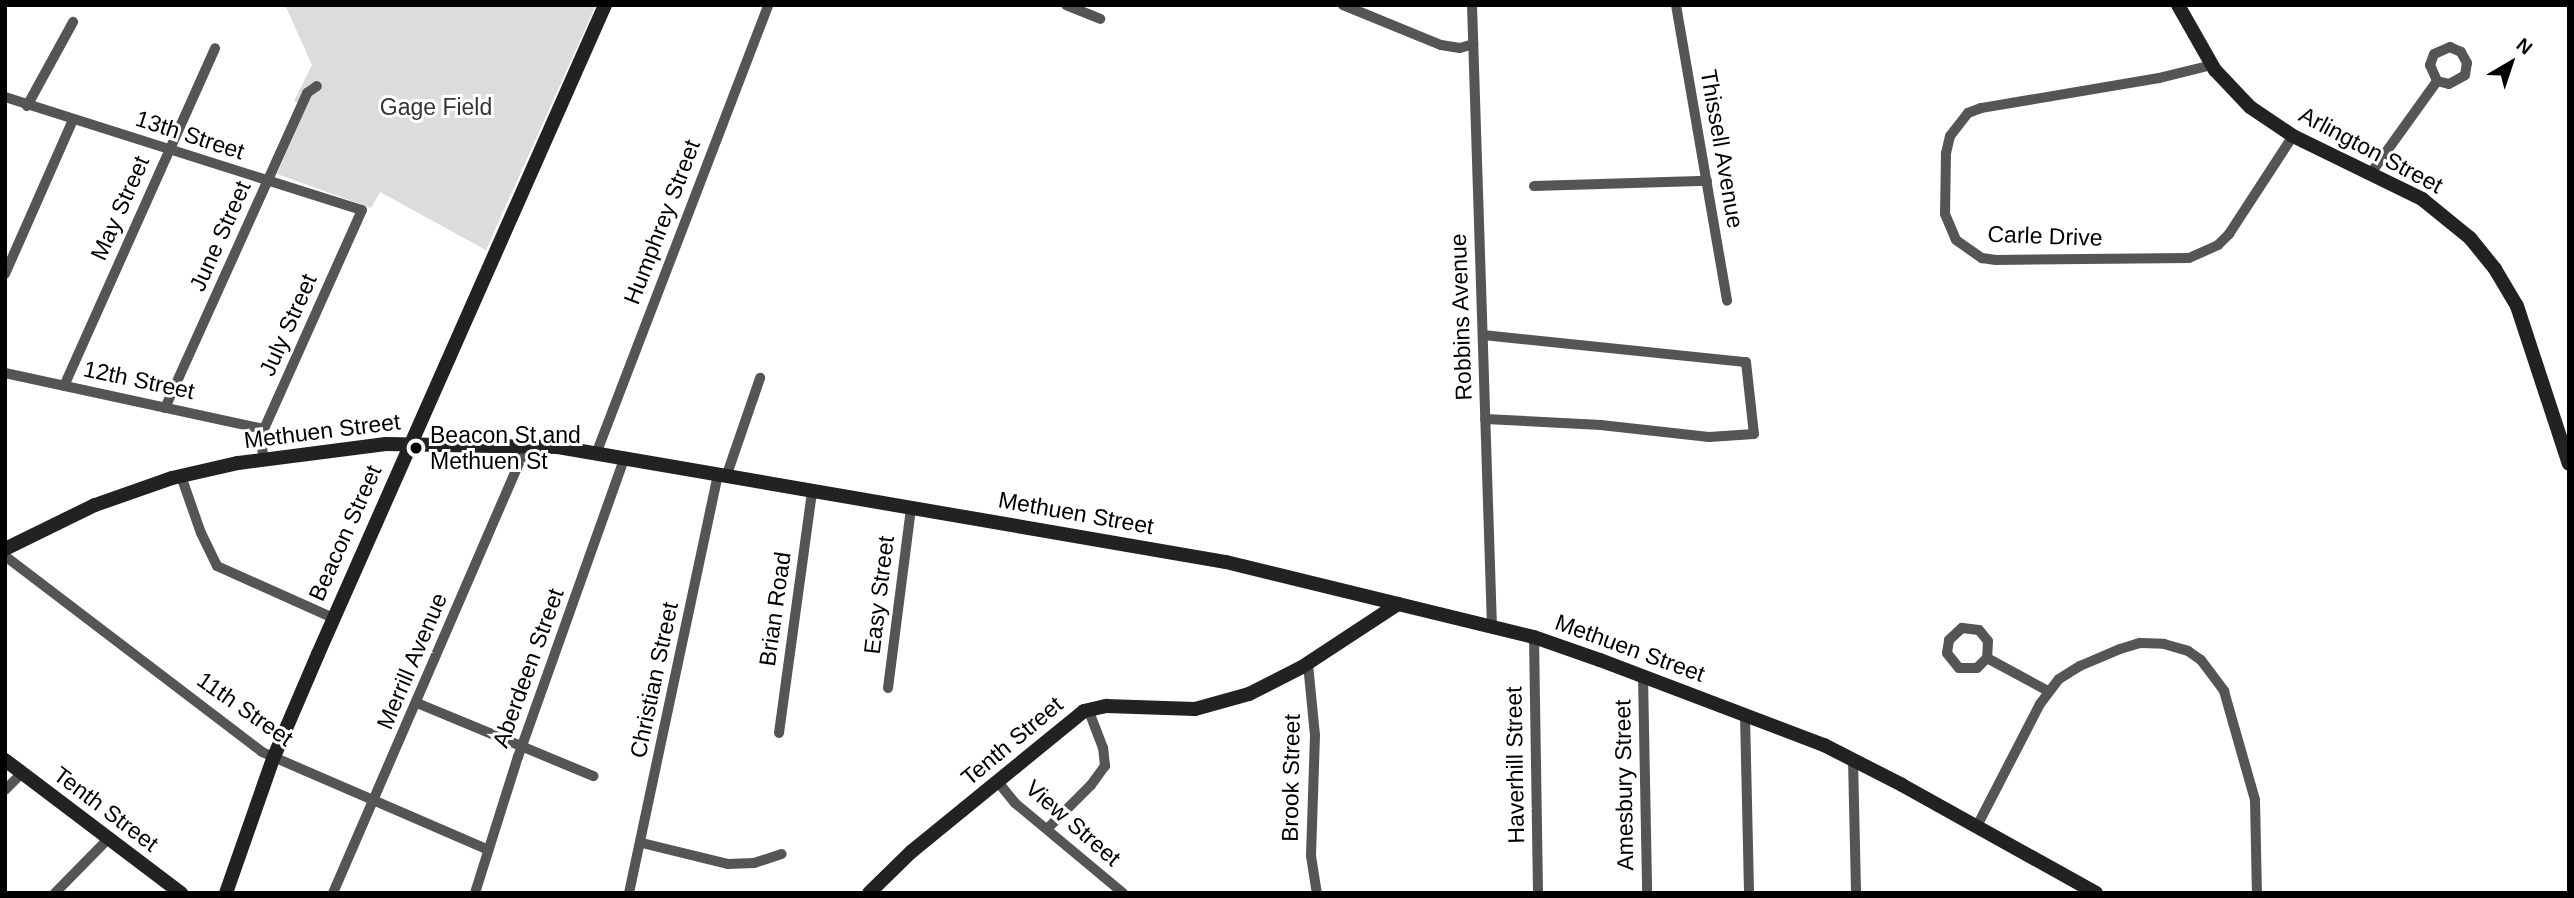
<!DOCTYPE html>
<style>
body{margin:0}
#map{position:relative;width:2574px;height:898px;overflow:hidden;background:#fff;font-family:Arial,sans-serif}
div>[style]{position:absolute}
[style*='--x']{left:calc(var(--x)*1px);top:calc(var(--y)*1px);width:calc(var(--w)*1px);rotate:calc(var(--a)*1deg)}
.green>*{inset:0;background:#dcdcdc}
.street>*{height:10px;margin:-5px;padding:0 5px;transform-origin:5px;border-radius:5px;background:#555}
.secondary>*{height:14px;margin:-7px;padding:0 7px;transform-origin:7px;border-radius:7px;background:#222}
.dots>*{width:19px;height:19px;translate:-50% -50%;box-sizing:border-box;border:4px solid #fff;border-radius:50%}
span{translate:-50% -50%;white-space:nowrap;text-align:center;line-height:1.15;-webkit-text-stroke:6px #fff;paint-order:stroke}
.park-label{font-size:23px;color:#333}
.street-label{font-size:23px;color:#000}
.poi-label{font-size:23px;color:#000}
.left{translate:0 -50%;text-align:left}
.frame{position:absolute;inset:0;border:7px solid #000;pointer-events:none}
.north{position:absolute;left:2476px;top:28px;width:70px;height:70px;-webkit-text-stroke:5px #fff;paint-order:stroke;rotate:39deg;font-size:19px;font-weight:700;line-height:28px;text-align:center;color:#000}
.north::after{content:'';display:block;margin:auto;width:24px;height:32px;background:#000;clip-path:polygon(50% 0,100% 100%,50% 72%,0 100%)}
</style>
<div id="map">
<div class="green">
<i style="clip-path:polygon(285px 5px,596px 5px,486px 250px,380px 192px,371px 208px,277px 174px,306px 108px,294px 101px,312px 65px)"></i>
</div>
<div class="street">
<i style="--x:1066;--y:5;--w:37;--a:22"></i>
<i style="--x:1343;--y:5;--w:106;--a:22.2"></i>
<i style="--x:1441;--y:45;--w:19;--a:9"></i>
<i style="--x:1460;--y:48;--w:14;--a:-17"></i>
<i style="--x:1472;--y:5;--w:622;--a:88.16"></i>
<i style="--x:1676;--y:5;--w:300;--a:80.2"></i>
<i style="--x:2212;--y:65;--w:55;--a:166.2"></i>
<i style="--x:2159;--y:78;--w:181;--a:170.4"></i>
<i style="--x:1981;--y:108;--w:14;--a:159"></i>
<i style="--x:1968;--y:113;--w:29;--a:128"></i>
<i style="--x:1950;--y:136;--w:17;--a:103"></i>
<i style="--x:1946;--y:153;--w:61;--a:90.9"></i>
<i style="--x:1945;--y:214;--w:28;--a:67"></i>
<i style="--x:1956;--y:240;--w:32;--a:35"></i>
<i style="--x:1982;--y:258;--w:14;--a:8"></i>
<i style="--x:1996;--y:260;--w:193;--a:-0.6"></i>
<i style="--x:2189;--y:258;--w:32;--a:-24"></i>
<i style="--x:2218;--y:245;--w:16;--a:-45"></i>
<i style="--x:2229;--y:234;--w:117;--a:-56.9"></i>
<i style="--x:5;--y:97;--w:374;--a:17.6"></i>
<i style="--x:362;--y:210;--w:240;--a:114.1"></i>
<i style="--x:264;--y:429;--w:12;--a:104"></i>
<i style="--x:261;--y:441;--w:18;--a:81"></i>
<i style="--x:27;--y:106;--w:96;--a:-61.3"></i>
<i style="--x:2371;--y:173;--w:113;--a:-54.3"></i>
<i style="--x:2437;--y:81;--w:12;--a:14"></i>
<i style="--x:2449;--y:84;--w:18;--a:-29"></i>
<i style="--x:2465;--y:75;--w:12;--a:-81"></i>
<i style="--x:2467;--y:63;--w:13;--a:-119"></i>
<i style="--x:2461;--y:52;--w:12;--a:-156"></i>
<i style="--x:2450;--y:47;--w:17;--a:156"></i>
<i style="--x:2434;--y:54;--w:12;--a:110"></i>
<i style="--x:2430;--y:65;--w:17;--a:66"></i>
<i style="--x:1534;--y:186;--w:173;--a:-1.7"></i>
<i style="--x:5;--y:274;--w:168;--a:-66.2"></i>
<i style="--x:1483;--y:335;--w:264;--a:5.9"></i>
<i style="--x:1746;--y:362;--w:72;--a:83.7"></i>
<i style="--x:1754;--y:434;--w:45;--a:176.2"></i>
<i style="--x:1709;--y:437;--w:109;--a:-173.7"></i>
<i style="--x:1601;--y:425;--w:116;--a:-177"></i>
<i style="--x:5;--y:373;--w:265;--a:12.2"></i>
<i style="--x:64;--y:386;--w:370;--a:-65.9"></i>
<i style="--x:165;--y:408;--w:346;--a:-65.7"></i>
<i style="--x:307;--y:93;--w:12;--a:-35"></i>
<i style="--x:596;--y:454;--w:481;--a:-69"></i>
<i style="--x:181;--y:476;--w:60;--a:70.7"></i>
<i style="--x:201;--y:533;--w:37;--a:64"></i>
<i style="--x:217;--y:566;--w:127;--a:24.1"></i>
<i style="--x:726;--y:477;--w:105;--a:-71"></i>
<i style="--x:5;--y:556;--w:323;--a:37.3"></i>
<i style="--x:262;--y:752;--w:246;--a:23.4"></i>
<i style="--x:1534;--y:637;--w:256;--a:89.1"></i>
<i style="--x:1987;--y:658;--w:14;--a:135"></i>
<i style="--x:1977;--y:668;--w:18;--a:180"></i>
<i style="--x:1959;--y:668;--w:19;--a:-129"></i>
<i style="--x:1947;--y:653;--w:13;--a:-81"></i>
<i style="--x:1949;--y:640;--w:18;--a:-43"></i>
<i style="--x:1962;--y:628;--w:17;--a:7"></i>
<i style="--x:1979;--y:630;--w:14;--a:51"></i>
<i style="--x:1988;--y:641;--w:17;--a:93"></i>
<i style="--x:1987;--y:658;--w:69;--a:28.4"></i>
<i style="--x:1308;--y:664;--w:71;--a:84.4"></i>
<i style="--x:1315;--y:735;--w:121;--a:91.9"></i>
<i style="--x:1311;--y:856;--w:37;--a:81"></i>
<i style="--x:1643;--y:676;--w:217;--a:88.9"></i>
<i style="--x:888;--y:688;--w:181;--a:-82.7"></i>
<i style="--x:417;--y:703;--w:191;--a:22.5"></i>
<i style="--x:1745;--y:715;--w:178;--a:88.7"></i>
<i style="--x:779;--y:733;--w:243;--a:-82.2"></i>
<i style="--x:1853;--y:759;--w:134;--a:88.7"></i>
<i style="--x:998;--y:782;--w:27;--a:51"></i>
<i style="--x:1015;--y:803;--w:141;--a:39.8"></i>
<i style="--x:5;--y:790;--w:24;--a:-45"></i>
<i style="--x:1977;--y:826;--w:137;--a:-62.7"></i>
<i style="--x:2040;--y:704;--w:31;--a:-53"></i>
<i style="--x:2059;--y:679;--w:25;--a:-32"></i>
<i style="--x:2080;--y:666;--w:43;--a:-23"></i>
<i style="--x:2120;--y:649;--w:21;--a:-17"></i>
<i style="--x:2140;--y:643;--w:24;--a:2"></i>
<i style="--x:2164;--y:644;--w:25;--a:16"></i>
<i style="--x:2188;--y:651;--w:16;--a:35"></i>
<i style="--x:2201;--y:660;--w:39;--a:53"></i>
<i style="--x:2224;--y:691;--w:113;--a:74.1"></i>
<i style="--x:2255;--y:800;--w:93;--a:88.8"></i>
<i style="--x:1047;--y:829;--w:62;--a:-45"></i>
<i style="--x:1091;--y:785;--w:24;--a:-54"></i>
<i style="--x:1105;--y:766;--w:18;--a:-96"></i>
<i style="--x:1103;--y:748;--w:42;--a:-111"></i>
<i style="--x:642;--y:843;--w:89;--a:13.7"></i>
<i style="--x:728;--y:864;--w:26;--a:-2"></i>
<i style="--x:754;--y:863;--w:29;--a:-18"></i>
<i style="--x:55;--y:893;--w:76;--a:-45.5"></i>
<i style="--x:333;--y:893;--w:489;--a:-66.6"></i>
<i style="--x:475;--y:893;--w:143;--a:-72.5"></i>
<i style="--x:518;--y:757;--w:316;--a:-70.4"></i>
<i style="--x:629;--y:893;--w:427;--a:-78"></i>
</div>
<div class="secondary">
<i style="--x:2178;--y:5;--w:75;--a:60.4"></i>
<i style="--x:2215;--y:70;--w:51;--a:46.6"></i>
<i style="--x:2250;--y:107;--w:52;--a:34"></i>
<i style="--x:2293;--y:136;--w:144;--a:26"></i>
<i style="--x:2422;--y:199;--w:62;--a:39.1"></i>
<i style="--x:2470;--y:238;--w:40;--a:51"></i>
<i style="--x:2495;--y:269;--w:43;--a:59.3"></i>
<i style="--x:2517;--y:306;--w:166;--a:71.8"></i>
<i style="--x:5;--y:549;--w:100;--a:-26.1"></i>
<i style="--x:95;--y:505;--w:82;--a:-19.3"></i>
<i style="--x:172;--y:478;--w:68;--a:-12.8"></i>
<i style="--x:238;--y:463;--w:149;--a:-7.3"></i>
<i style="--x:386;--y:444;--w:172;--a:1"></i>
<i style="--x:558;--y:447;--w:678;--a:9.77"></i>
<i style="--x:1226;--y:562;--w:317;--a:13.7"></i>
<i style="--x:1534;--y:637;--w:70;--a:19.2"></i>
<i style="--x:1600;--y:660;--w:240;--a:20.8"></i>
<i style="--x:1824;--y:745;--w:88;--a:27.1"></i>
<i style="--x:1902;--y:785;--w:222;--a:29.1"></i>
<i style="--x:5;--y:760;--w:221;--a:37.1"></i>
<i style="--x:226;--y:893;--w:142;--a:-70.7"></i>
<i style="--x:273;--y:759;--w:114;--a:-66.8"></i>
<i style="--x:318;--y:654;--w:710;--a:-66.14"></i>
<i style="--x:869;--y:893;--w:59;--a:-44.3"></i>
<i style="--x:911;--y:852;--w:223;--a:-39.2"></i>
<i style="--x:1084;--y:711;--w:23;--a:-13"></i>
<i style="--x:1106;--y:706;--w:89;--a:1.9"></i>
<i style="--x:1195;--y:709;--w:56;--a:-15.5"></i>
<i style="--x:1249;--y:694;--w:59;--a:-27"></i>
<i style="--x:1302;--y:667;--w:115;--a:-33.3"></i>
</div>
<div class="dots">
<i style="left:416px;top:448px;background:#000"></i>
</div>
<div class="park-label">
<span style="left:436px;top:107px">Gage Field</span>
</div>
<div class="street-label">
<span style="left:190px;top:135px;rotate:18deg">13th Street</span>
<span style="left:1722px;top:149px;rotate:80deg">Thissell Avenue</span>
<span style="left:2371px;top:150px;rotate:28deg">Arlington Street</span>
<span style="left:120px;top:208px;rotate:-66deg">May Street</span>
<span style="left:662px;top:222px;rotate:-69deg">Humphrey Street</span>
<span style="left:220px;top:236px;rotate:-66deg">June Street</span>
<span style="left:2045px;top:236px;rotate:2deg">Carle Drive</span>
<span style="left:1461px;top:317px;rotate:-92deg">Robbins Avenue</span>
<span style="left:288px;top:325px;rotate:-66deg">July Street</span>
<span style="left:139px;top:380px;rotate:12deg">12th Street</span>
<span style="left:322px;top:431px;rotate:-7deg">Methuen Street</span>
<span style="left:1076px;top:513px;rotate:10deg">Methuen Street</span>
<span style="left:345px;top:533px;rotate:-66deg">Beacon Street</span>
<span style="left:879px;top:595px;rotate:-83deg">Easy Street</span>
<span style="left:775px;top:609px;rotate:-82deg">Brian Road</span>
<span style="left:1630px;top:648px;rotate:20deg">Methuen Street</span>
<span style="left:412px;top:661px;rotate:-67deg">Merrill Avenue</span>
<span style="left:528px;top:668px;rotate:-70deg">Aberdeen Street</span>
<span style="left:654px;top:680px;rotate:-78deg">Christian Street</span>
<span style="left:245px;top:709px;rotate:35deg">11th Street</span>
<span style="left:1012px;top:741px;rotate:-40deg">Tenth Street</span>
<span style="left:1515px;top:765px;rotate:-91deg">Haverhill Street</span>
<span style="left:1291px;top:778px;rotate:-89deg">Brook Street</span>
<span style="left:1624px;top:785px;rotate:-91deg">Amesbury Street</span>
<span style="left:106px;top:809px;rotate:37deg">Tenth Street</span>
<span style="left:1073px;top:823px;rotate:41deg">View Street</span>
</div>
<div class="poi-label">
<span class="left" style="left:430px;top:448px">Beacon St and<br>Methuen St</span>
</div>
<div class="frame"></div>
<div class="north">N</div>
</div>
